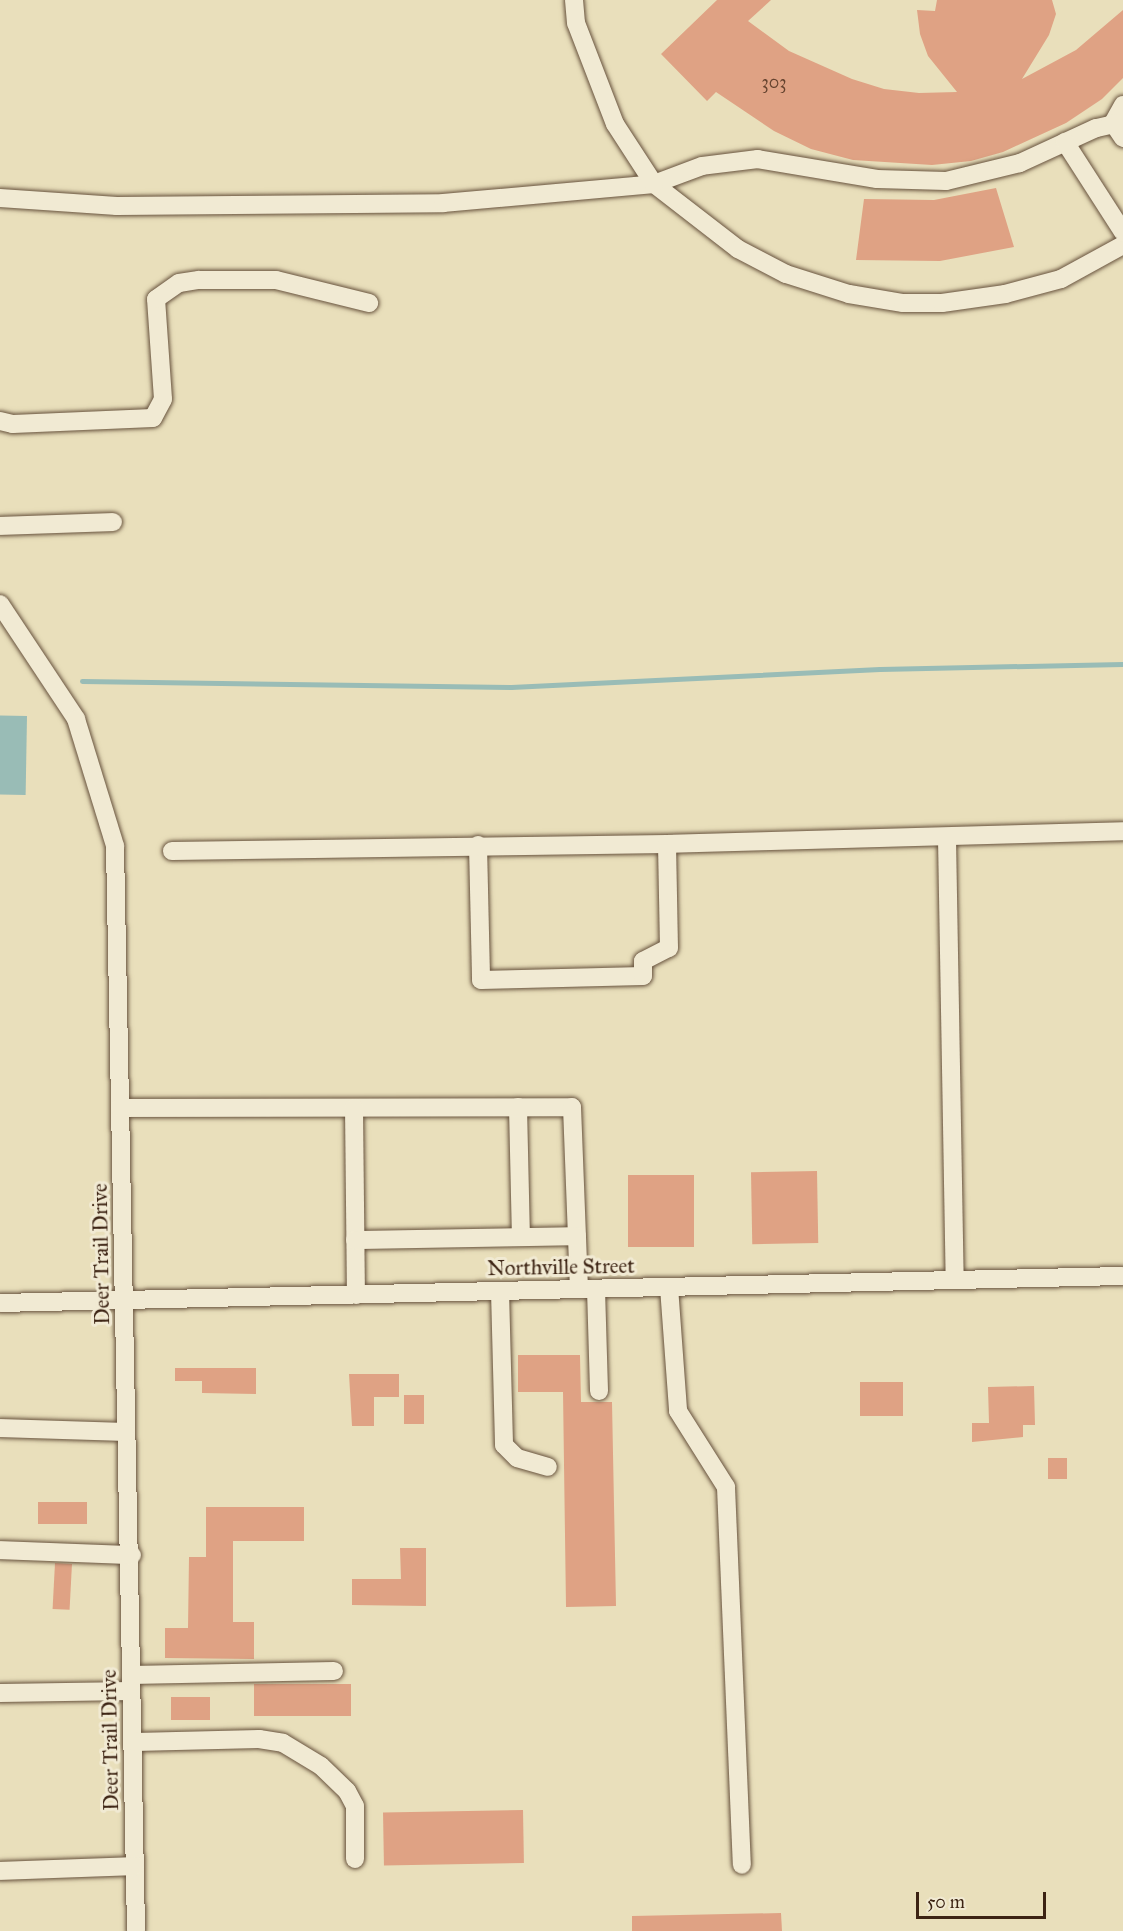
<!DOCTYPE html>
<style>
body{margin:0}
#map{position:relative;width:1123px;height:1931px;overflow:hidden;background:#e9dfbb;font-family:"IM FELL Great Primer",serif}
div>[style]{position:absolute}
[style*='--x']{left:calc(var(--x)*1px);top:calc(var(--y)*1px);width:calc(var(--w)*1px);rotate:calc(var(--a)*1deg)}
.water>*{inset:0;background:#99bcb6;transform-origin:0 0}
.stream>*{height:5px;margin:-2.5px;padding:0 2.5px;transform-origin:2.5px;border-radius:2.5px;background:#99bcb6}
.building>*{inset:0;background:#dfa284;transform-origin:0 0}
.roads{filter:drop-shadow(0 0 2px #67523d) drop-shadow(0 0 2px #67523d)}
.minor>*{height:18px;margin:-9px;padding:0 9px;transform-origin:9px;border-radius:9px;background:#f1ead3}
span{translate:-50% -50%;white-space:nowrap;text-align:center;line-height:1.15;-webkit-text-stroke:6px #f1ead3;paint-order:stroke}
.number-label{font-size:18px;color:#65432f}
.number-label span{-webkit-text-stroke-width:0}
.street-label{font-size:21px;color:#3c2313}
.scale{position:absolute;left:916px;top:1892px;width:130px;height:27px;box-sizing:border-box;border:3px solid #3c2313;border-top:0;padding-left:8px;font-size:18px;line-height:21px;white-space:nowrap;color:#3c2313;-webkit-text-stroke:4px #f1ead3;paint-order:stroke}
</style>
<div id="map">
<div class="water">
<i style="left:27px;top:716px;width:79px;height:27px;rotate:91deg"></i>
</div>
<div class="stream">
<i style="--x:82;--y:681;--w:429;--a:0.8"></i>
<i style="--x:511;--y:687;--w:369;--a:-2.8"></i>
<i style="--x:880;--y:669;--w:243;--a:-1.2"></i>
</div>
<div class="building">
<i style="clip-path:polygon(717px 0,771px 0,748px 21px,789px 51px,852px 79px,884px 89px,919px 93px,957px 92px,928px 56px,920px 34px,917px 10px,935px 11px,937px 0,1052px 0,1056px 14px,1049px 35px,1022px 79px,1076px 50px,1123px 10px,1123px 78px,1102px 99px,1066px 123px,1003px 152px,971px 161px,932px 165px,853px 160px,811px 149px,774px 131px,716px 92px,707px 101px,661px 54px)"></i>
<i style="clip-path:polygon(996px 188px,1014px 247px,940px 261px,856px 260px,864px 199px,934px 200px)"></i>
<i style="left:817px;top:1171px;width:72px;height:66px;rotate:89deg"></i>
<i style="left:628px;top:1175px;width:66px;height:72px"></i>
<i style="clip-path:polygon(518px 1355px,580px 1355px,581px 1402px,612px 1402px,616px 1606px,566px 1607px,563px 1392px,518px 1392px)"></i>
<i style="clip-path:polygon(175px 1368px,256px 1368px,256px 1394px,202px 1393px,202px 1381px,175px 1381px)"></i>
<i style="clip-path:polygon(349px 1374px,399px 1374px,399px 1397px,374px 1397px,374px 1426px,352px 1426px)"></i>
<i style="left:860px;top:1382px;width:43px;height:34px"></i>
<i style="clip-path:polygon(1034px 1386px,1035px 1425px,1023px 1425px,1023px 1437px,972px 1442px,972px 1423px,989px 1423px,988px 1387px)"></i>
<i style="left:404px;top:1395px;width:20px;height:29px"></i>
<i style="left:1048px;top:1458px;width:19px;height:21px"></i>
<i style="left:38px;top:1502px;width:49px;height:22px"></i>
<i style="clip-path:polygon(206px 1507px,304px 1507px,304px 1541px,233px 1541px,233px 1622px,254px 1622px,254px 1659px,165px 1658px,165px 1628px,188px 1628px,189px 1557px,206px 1557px)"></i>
<i style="clip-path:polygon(400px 1548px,426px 1548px,426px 1606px,352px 1605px,352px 1579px,401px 1579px)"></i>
<i style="left:55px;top:1563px;width:17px;height:46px;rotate:3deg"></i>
<i style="left:254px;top:1684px;width:97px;height:32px"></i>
<i style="left:171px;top:1697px;width:39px;height:23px"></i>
<i style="left:523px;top:1810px;width:53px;height:140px;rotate:89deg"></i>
<i style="clip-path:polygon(781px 1913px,782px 1931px,632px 1931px,632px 1916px)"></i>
</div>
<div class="roads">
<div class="minor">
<i style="--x:1123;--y:105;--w:21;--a:119"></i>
<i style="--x:1113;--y:123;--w:18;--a:56"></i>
<i style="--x:1123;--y:122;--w:28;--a:167"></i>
<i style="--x:1096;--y:128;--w:84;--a:155.3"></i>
<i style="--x:1020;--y:163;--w:76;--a:166.3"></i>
<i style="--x:946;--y:181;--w:69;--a:-178.3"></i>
<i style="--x:877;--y:179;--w:121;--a:-170.5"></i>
<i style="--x:758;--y:159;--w:56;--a:172.9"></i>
<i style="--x:702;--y:166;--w:51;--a:159.4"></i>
<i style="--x:654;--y:184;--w:106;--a:37.7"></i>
<i style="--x:738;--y:249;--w:54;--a:27.5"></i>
<i style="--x:786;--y:274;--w:66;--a:17.6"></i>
<i style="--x:849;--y:294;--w:55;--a:9.5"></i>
<i style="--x:903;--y:303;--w:39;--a:0"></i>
<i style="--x:942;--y:303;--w:64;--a:-8.1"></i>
<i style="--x:1005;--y:294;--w:58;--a:-15"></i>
<i style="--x:1061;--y:279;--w:71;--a:-28.7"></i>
<i style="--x:1065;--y:142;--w:107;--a:57.2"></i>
<i style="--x:0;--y:198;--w:117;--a:3.9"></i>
<i style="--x:117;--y:206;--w:326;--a:-0.5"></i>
<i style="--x:443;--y:203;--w:212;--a:-5.1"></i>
<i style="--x:654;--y:184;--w:72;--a:-123"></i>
<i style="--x:615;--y:124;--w:108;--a:-111.1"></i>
<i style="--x:576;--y:23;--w:23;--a:-95"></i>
<i style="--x:0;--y:421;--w:13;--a:13"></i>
<i style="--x:13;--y:424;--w:140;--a:-2.5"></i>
<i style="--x:153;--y:418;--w:21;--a:-62"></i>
<i style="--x:163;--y:399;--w:100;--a:-94"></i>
<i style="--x:156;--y:299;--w:28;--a:-35"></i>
<i style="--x:179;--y:283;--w:20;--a:-9"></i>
<i style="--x:199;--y:280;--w:77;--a:0"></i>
<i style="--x:276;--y:280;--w:96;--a:13.9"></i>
<i style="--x:0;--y:526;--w:113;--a:-2"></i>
<i style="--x:0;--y:604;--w:138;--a:56.5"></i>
<i style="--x:76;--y:719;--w:133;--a:72.9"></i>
<i style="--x:115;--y:846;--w:1085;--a:88.89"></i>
<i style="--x:947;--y:838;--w:442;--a:89"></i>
<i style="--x:478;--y:845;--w:135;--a:88.7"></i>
<i style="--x:481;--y:980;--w:162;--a:-1.4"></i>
<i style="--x:643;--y:976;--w:15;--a:-90"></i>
<i style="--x:643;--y:961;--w:29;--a:-27"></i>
<i style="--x:669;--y:948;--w:104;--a:-91.1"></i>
<i style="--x:172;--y:851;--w:495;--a:-0.8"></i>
<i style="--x:667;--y:844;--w:456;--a:-1.6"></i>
<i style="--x:518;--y:1107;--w:130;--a:88.7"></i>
<i style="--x:120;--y:1108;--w:452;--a:-0.1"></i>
<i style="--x:572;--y:1107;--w:182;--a:87.8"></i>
<i style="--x:354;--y:1108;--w:187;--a:89.4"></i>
<i style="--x:355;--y:1240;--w:222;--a:-1"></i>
<i style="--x:669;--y:1287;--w:124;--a:85.8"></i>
<i style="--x:678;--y:1411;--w:90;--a:57.7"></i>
<i style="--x:726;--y:1487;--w:378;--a:87.6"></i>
<i style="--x:596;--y:1289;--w:102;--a:88.3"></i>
<i style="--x:500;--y:1291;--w:154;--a:88.5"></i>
<i style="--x:504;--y:1445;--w:18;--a:45"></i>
<i style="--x:517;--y:1458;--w:32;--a:16"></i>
<i style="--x:0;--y:1303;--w:1123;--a:-1.38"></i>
<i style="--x:0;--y:1428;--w:125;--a:1.8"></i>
<i style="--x:0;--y:1550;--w:132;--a:2.2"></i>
<i style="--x:131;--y:1675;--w:203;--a:-1.1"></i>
<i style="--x:0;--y:1693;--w:131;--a:-0.9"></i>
<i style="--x:135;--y:1742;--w:124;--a:-1.4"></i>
<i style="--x:259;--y:1739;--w:24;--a:9"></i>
<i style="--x:283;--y:1743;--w:44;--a:31.2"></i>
<i style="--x:321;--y:1766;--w:36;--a:44"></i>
<i style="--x:347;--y:1791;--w:17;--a:62"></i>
<i style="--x:355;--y:1806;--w:53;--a:90"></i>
<i style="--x:0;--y:1871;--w:135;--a:-2.1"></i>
</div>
</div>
<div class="number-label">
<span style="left:774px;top:82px">303</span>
</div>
<div class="street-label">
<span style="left:101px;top:1254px;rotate:-91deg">Deer Trail Drive</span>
<span style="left:561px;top:1267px;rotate:-1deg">Northville Street</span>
<span style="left:110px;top:1740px;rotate:-91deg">Deer Trail Drive</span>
</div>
<div class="scale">50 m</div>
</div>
